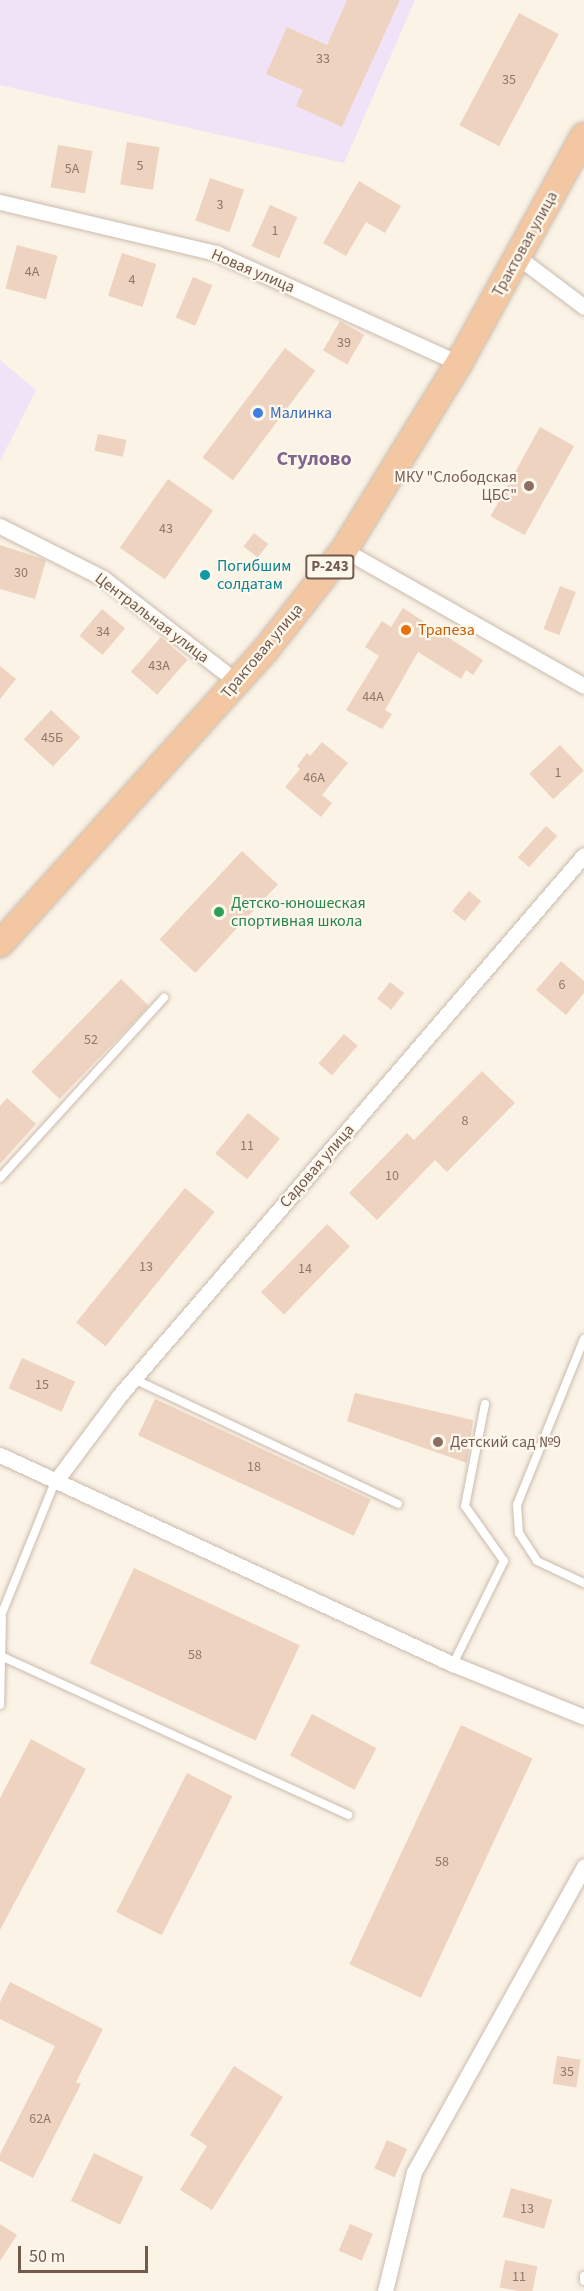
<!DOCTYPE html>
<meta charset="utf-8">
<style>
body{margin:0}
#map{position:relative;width:584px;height:2291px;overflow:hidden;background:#faf3e6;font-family:"Source Sans 3",sans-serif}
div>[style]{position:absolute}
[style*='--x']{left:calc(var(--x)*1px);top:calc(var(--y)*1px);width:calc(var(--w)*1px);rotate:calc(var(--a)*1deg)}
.education>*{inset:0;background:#f0e3f7}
.building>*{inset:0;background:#eed3c0;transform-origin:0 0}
.roads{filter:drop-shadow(0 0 2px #cbbbad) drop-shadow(0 0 2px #cbbbad)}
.service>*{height:8px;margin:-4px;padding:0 4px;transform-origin:4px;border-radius:4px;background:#fff}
.minor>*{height:15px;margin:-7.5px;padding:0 7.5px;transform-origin:7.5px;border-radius:7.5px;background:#fff}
.trunk>*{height:26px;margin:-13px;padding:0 13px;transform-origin:13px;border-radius:13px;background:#f2c7a2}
.dots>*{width:16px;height:16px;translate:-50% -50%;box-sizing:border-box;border:3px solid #fef7ec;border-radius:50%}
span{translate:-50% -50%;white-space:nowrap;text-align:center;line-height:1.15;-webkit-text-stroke:4.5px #fef7ec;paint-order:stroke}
.number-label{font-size:14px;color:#91786a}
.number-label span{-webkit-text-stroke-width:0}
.shield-label span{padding:2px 4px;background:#fef7ec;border:2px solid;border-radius:4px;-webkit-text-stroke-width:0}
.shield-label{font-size:15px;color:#725a4d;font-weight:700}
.street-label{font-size:16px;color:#725a4d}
.shop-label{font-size:16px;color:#366cbe}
.left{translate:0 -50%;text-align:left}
.education-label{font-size:16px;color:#785e54}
.right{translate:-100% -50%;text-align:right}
.culture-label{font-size:16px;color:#0d838f}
.food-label{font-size:16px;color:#c56008}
.leisure-label{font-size:16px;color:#27864d}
.quarter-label{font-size:20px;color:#80658d;font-weight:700}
.scale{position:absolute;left:18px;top:2246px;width:130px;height:27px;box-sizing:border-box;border:3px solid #725a4d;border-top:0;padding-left:8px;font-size:18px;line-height:21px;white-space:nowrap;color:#725a4d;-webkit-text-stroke:4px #fef7ec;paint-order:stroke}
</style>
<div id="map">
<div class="education">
<i style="clip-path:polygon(0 0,415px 0,344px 163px,0 85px)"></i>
<i style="clip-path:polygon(0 360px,36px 390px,0 461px)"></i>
</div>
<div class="building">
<i style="clip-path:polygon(347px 0,400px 0,342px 127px,296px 106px,303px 90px,266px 74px,287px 27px,327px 45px)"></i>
<i style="left:519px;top:13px;width:45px;height:127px;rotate:28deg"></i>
<i style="left:127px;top:142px;width:33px;height:43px;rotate:9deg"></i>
<i style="left:58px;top:145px;width:35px;height:43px;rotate:10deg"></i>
<i style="left:210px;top:178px;width:36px;height:45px;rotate:19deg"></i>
<i style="clip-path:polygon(359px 181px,401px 206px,385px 233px,366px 222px,346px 256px,323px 243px)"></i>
<i style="left:270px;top:205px;width:30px;height:45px;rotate:24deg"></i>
<i style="left:17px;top:245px;width:42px;height:45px;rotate:15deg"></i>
<i style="left:122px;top:253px;width:36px;height:45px;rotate:18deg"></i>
<i style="left:193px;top:277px;width:21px;height:44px;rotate:23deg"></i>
<i style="left:340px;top:321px;width:28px;height:34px;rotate:30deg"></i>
<i style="left:285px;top:348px;width:38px;height:137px;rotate:37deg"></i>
<i style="left:540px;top:427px;width:39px;height:102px;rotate:29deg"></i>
<i style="left:98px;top:434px;width:29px;height:17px;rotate:12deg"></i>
<i style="left:168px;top:479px;width:55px;height:84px;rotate:35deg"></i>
<i style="left:254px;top:533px;width:18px;height:17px;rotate:38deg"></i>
<i style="clip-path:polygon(0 545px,46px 560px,35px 599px,0 589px)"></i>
<i style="left:560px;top:586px;width:17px;height:46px;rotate:21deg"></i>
<i style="clip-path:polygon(403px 608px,483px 660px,473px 675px,466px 670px,461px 679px,418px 652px,385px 710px,392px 714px,382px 729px,346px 710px,379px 656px,365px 647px,382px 621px,391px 627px)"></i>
<i style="left:102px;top:609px;width:30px;height:35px;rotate:40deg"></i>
<i style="left:161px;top:637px;width:35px;height:46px;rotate:41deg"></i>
<i style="clip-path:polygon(0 666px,16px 679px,0 699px)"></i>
<i style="left:51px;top:710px;width:40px;height:40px;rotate:43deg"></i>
<i style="clip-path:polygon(322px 742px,348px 763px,322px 795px,332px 803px,321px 817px,285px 787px,300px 769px,297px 766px,307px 753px,310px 756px)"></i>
<i style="left:560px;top:745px;width:35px;height:42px;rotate:47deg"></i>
<i style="left:546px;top:826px;width:15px;height:42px;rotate:42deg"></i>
<i style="left:242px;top:851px;width:49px;height:121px;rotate:43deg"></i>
<i style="left:469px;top:891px;width:16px;height:26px;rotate:40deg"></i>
<i style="clip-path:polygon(561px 961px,584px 981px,584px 993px,566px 1015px,536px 990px)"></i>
<i style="left:121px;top:979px;width:39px;height:129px;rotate:44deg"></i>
<i style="left:390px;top:982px;width:18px;height:21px;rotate:38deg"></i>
<i style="left:344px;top:1034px;width:18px;height:39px;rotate:41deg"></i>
<i style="clip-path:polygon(482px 1071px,515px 1103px,447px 1172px,435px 1160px,377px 1220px,349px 1193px,407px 1133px,414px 1140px)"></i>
<i style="clip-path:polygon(7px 1098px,36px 1124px,0 1164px,0 1106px)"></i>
<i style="left:248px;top:1113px;width:41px;height:52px;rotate:39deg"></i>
<i style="left:185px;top:1188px;width:38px;height:173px;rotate:39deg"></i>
<i style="left:327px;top:1224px;width:32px;height:95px;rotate:44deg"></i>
<i style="left:22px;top:1358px;width:58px;height:33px;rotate:24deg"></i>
<i style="clip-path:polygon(355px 1393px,473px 1420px,467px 1463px,347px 1421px)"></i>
<i style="left:155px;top:1399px;width:238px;height:40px;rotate:25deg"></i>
<i style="left:134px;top:1568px;width:183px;height:105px;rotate:25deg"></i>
<i style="left:312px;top:1714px;width:73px;height:47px;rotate:28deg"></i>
<i style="left:461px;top:1725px;width:79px;height:264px;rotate:25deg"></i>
<i style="clip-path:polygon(31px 1739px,86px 1769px,0 1930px,0 1798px)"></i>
<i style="left:187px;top:1773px;width:51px;height:156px;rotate:27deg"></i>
<i style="clip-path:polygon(10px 1982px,103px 2029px,76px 2082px,81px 2084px,33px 2178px,0 2161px,0 2154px,55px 2046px,0 2019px,0 2002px)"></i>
<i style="left:557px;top:2056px;width:24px;height:28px;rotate:9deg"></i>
<i style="clip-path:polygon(234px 2066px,283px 2097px,212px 2210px,180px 2190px,207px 2146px,190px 2135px)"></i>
<i style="left:387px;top:2140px;width:22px;height:31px;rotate:24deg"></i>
<i style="left:94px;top:2153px;width:55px;height:53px;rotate:26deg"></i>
<i style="left:511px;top:2188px;width:43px;height:30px;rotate:16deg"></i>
<i style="clip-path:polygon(0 2224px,17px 2235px,0 2261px)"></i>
<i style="left:350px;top:2224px;width:25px;height:29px;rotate:23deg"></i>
<i style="left:505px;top:2260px;width:33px;height:28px;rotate:11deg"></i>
</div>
<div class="roads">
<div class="service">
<i style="--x:0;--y:1178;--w:244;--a:-47.7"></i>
<i style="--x:584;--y:1339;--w:179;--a:112"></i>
<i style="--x:517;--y:1505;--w:28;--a:86"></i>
<i style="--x:519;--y:1533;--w:33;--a:57"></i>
<i style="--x:537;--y:1561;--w:52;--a:25.1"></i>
<i style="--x:134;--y:1379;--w:292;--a:25.3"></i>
<i style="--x:0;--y:1618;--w:147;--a:-68"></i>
<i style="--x:1;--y:1656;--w:382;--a:24.6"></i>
<i style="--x:453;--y:1664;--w:115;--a:-63.7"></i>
<i style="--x:504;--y:1561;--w:67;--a:-125.3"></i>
<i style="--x:465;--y:1506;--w:104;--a:-78.9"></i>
<i style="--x:0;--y:1705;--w:87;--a:-88.7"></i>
<i style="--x:584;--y:2276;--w:5;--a:90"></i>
</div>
<div class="minor">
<i style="--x:0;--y:202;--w:222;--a:13.3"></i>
<i style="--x:216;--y:253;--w:267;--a:24.4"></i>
<i style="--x:518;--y:257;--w:83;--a:37.1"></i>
<i style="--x:0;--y:526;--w:115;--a:26.8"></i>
<i style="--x:103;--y:578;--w:170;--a:37.8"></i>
<i style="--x:344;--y:550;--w:276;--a:29.5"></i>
<i style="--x:0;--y:1455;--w:499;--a:24.8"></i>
<i style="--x:453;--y:1664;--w:141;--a:22"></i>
<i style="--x:55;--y:1482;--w:107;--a:-53.3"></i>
<i style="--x:119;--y:1396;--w:713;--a:-49.32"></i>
<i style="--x:385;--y:2291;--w:122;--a:-76.3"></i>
<i style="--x:414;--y:2172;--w:350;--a:-60.9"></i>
</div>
<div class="trunk">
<i style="--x:0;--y:944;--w:394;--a:-47.9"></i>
<i style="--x:264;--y:652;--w:130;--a:-51.9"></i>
<i style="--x:344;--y:550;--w:220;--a:-58.4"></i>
<i style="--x:459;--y:363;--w:259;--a:-61.2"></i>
</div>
</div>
<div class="dots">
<i style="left:258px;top:413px;background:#3f7fe0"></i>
<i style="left:529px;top:486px;background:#8d6e63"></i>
<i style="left:205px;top:575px;background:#0f9aa8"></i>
<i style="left:406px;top:630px;background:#e8710a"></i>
<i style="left:219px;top:912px;background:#2e9e5b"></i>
<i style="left:438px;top:1442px;background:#8d6e63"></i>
</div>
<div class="number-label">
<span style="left:323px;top:59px">33</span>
<span style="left:509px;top:80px">35</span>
<span style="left:140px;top:166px">5</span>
<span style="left:72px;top:169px">5А</span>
<span style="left:220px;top:205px">3</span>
<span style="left:275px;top:231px">1</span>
<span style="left:32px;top:272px">4А</span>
<span style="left:132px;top:280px">4</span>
<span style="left:344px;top:343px">39</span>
<span style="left:166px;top:529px">43</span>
<span style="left:21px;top:573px">30</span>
<span style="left:103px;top:632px">34</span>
<span style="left:159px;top:666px">43А</span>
<span style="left:373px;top:697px">44А</span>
<span style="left:52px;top:738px">45Б</span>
<span style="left:558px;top:773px">1</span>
<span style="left:314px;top:778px">46А</span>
<span style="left:562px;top:985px">6</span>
<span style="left:91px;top:1040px">52</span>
<span style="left:465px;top:1121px">8</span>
<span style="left:247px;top:1146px">11</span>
<span style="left:392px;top:1176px">10</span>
<span style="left:146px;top:1267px">13</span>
<span style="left:305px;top:1269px">14</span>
<span style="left:42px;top:1385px">15</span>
<span style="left:254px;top:1467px">18</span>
<span style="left:195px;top:1655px">58</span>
<span style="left:442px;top:1862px">58</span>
<span style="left:567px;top:2072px">35</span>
<span style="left:40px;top:2119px">62А</span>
<span style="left:527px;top:2209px">13</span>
<span style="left:519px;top:2277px">11</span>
</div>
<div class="shield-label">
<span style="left:330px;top:567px">Р-243</span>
</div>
<div class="street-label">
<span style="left:525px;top:244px;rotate:-61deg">Трактовая улица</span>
<span style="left:253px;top:271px;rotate:23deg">Новая улица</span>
<span style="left:152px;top:618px;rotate:37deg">Центральная улица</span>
<span style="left:262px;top:651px;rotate:-50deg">Трактовая улица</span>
<span style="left:317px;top:1166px;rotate:-49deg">Садовая улица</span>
</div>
<div class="shop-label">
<span class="left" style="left:270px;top:413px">Малинка</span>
</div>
<div class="education-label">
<span class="right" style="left:517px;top:486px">МКУ "Слободская<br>ЦБС"</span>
<span class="left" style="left:450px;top:1442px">Детский сад №9</span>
</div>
<div class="culture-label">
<span class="left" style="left:217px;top:575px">Погибшим<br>солдатам</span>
</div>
<div class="food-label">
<span class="left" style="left:418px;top:630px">Трапеза</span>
</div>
<div class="leisure-label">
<span class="left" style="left:231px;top:912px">Детско-юношеская<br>спортивная школа</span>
</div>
<div class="quarter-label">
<span style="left:314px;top:459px">Стулово</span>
</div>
<div class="scale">50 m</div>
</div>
